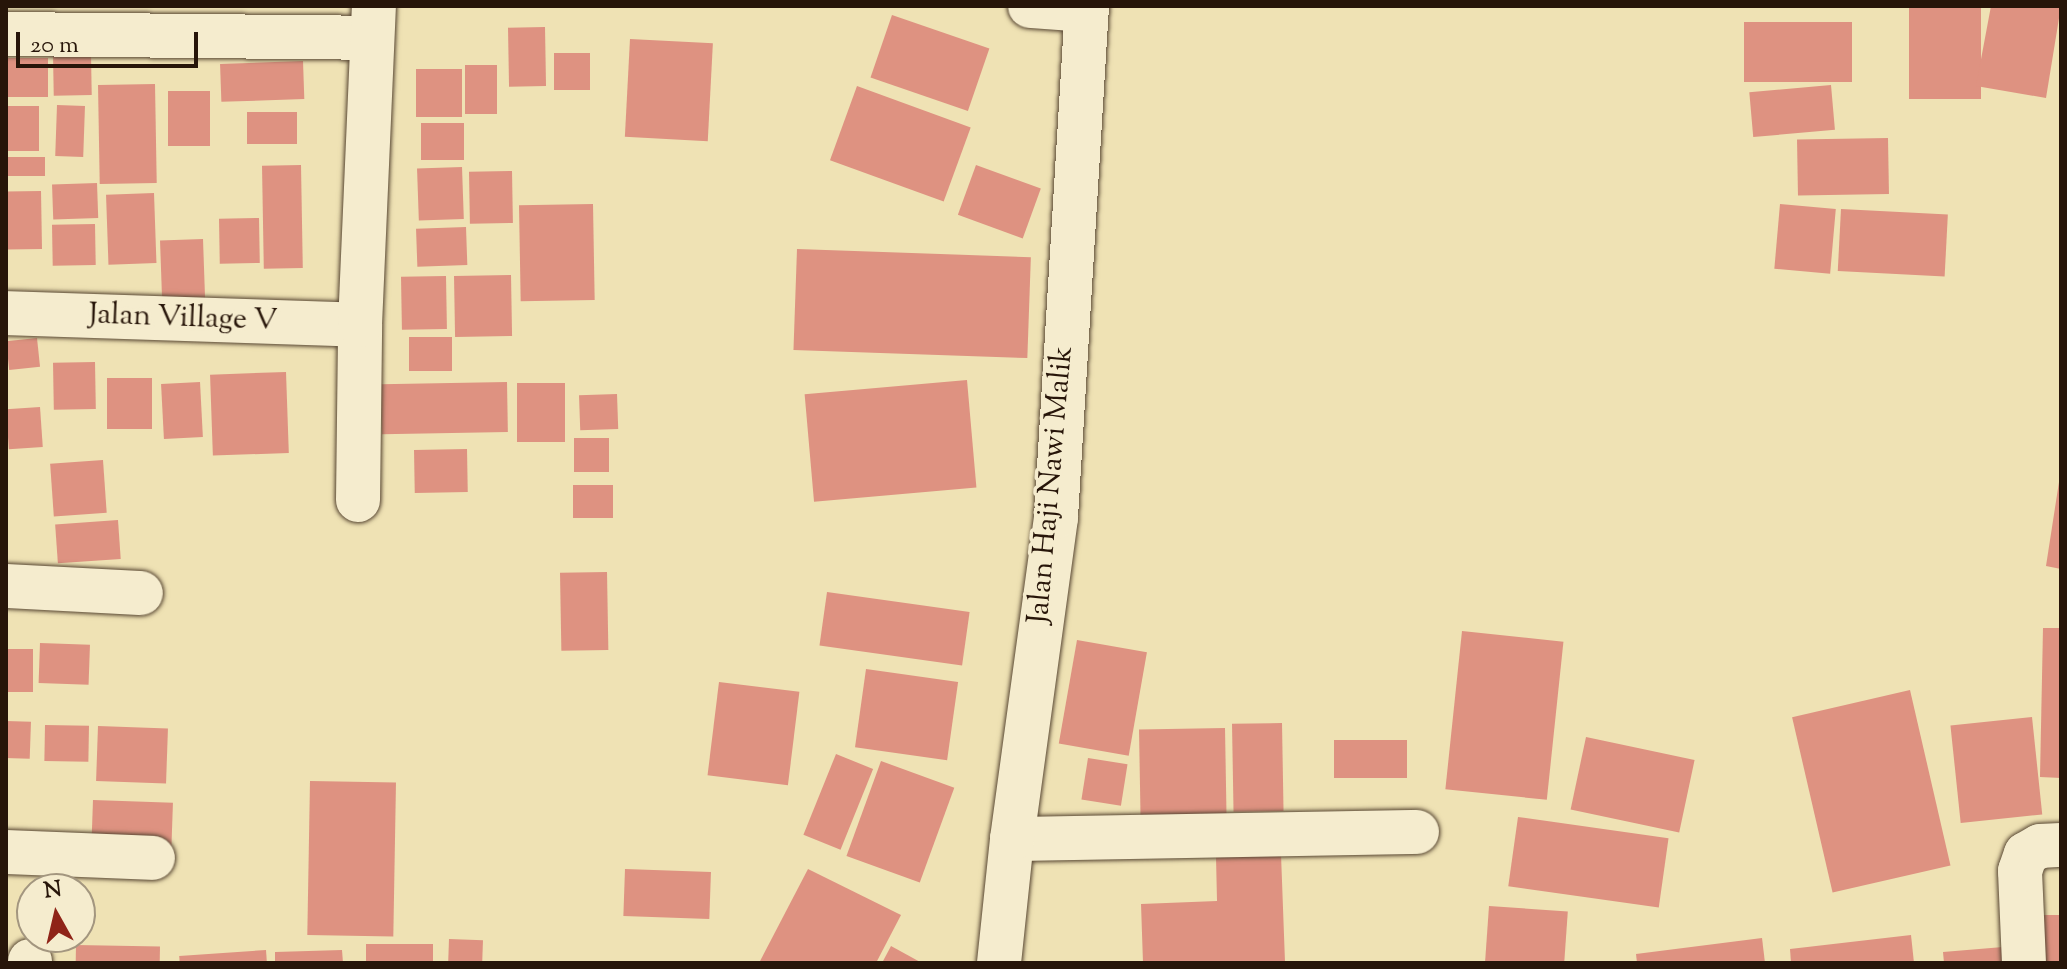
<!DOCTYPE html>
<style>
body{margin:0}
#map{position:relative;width:2067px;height:969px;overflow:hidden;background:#efe2b4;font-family:"Sorts Mill Goudy",serif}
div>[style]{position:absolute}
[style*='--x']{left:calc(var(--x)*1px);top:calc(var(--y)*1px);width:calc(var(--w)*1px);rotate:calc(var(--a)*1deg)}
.building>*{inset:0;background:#de9281;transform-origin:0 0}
.roads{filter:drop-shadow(0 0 2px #594834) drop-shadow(0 0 2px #594834)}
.minor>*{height:44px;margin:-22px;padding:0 22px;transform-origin:22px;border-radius:22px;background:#f5ecce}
.secondary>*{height:44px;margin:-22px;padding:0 22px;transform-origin:22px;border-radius:22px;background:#f5ecce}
span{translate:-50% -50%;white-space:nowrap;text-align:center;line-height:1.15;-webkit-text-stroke:7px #f5ecce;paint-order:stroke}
.street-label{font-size:30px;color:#271509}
.frame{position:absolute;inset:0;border:8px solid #271509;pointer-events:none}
.north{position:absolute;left:16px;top:873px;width:80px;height:80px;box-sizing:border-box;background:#f5ecce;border:2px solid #a3967f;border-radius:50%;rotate:352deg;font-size:22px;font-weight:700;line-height:32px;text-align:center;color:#271509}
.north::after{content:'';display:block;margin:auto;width:28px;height:36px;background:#8f2418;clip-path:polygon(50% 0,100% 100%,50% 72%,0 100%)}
.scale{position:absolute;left:16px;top:32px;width:182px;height:36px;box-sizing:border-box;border:4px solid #271509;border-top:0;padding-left:10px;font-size:24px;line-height:28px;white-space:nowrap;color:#271509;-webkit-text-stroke:6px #f5ecce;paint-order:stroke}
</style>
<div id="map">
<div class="building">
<i style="left:1909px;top:6px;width:72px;height:93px"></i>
<i style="clip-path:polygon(1991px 6px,2061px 6px,2046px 98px,1976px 86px)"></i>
<i style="left:892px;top:15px;width:103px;height:66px;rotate:19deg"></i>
<i style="left:1852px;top:22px;width:60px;height:108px;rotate:90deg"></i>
<i style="left:545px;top:27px;width:59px;height:37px;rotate:89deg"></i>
<i style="left:630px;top:39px;width:83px;height:98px;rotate:3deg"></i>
<i style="left:91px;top:53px;width:42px;height:38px;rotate:89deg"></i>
<i style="left:590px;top:53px;width:37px;height:36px;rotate:90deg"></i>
<i style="left:48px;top:58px;width:39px;height:42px;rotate:90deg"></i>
<i style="left:303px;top:61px;width:38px;height:83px;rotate:88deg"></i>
<i style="left:465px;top:65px;width:32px;height:49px"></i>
<i style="left:416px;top:69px;width:46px;height:48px"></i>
<i style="left:155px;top:84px;width:99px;height:57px;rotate:89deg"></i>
<i style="left:1831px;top:85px;width:45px;height:82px;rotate:85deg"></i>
<i style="left:857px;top:86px;width:121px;height:79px;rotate:20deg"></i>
<i style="left:210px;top:91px;width:55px;height:42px;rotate:90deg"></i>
<i style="left:57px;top:105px;width:28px;height:51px;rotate:2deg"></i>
<i style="left:6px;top:106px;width:33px;height:45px"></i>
<i style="left:297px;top:112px;width:32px;height:50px;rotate:90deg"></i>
<i style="left:464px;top:123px;width:37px;height:43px;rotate:90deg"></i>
<i style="left:1888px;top:138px;width:56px;height:91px;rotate:89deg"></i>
<i style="left:45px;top:157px;width:19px;height:38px;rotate:90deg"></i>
<i style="left:301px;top:165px;width:103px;height:39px;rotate:89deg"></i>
<i style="left:976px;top:165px;width:69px;height:53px;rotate:20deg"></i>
<i style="left:462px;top:167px;width:52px;height:45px;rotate:88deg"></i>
<i style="left:512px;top:171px;width:52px;height:43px;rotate:89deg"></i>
<i style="left:97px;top:183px;width:35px;height:45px;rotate:88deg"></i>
<i style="left:41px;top:191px;width:58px;height:35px;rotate:89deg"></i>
<i style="left:154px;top:193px;width:70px;height:48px;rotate:88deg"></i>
<i style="left:593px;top:204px;width:96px;height:74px;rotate:89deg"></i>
<i style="left:1780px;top:204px;width:56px;height:65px;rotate:5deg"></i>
<i style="left:1841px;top:209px;width:107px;height:62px;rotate:3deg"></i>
<i style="left:259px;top:218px;width:45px;height:40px;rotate:89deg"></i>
<i style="left:95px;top:224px;width:41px;height:43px;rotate:89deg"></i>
<i style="left:466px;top:227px;width:38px;height:50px;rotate:88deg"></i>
<i style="left:203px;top:239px;width:62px;height:43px;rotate:88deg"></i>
<i style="left:797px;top:249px;width:234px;height:101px;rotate:2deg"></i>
<i style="left:511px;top:275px;width:61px;height:57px;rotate:89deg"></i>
<i style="left:446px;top:276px;width:53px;height:45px;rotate:89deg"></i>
<i style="left:452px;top:337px;width:34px;height:43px;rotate:90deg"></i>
<i style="left:37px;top:338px;width:29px;height:31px;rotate:84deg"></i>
<i style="left:95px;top:362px;width:47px;height:42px;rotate:89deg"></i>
<i style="left:286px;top:372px;width:81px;height:76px;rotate:88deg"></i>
<i style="left:152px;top:378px;width:51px;height:45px;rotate:90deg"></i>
<i style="left:967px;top:380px;width:108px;height:163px;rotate:85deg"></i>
<i style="left:200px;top:382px;width:55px;height:39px;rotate:87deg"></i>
<i style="left:507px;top:382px;width:50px;height:126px;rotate:89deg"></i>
<i style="left:565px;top:383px;width:59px;height:48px;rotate:90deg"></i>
<i style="left:617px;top:394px;width:35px;height:38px;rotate:88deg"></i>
<i style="left:40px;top:407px;width:40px;height:34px;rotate:86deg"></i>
<i style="left:609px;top:438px;width:34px;height:35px;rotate:90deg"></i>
<i style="left:467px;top:449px;width:43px;height:53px;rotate:89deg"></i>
<i style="left:103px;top:460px;width:53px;height:53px;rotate:86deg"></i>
<i style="clip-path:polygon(2059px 482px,2061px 482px,2061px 569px,2046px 566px)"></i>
<i style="left:573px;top:485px;width:40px;height:33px"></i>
<i style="left:118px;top:520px;width:39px;height:63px;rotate:86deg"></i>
<i style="left:607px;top:572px;width:78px;height:47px;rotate:89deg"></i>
<i style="left:827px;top:592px;width:144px;height:54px;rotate:8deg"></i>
<i style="clip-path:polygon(2043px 628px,2061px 628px,2061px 778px,2040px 777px)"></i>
<i style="left:1462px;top:631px;width:102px;height:159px;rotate:6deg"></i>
<i style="left:1077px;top:640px;width:71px;height:105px;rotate:10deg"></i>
<i style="left:40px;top:643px;width:50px;height:40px;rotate:2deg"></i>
<i style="left:6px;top:649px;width:27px;height:43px"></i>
<i style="left:866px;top:669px;width:93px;height:79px;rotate:8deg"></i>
<i style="left:719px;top:682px;width:81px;height:94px;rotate:7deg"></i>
<i style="left:1910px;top:690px;width:180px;height:121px;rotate:77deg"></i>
<i style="left:2032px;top:717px;width:98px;height:82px;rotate:84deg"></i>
<i style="left:6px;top:721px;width:25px;height:37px;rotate:2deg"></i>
<i style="left:1282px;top:723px;width:88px;height:50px;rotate:89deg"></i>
<i style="left:45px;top:725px;width:44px;height:36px;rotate:1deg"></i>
<i style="left:98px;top:726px;width:70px;height:55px;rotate:2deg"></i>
<i style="left:1225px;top:728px;width:88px;height:86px;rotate:89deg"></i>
<i style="left:1586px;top:737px;width:111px;height:74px;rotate:12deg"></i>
<i style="left:1334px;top:740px;width:73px;height:38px"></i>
<i style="left:836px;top:754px;width:40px;height:87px;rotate:22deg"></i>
<i style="left:1088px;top:758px;width:40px;height:42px;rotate:9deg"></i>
<i style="left:881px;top:761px;width:78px;height:101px;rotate:20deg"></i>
<i style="left:310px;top:781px;width:86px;height:154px;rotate:1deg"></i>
<i style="left:93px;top:800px;width:80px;height:45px;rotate:2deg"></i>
<i style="left:1518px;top:817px;width:152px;height:70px;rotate:8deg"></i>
<i style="clip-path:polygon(1281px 854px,1285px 962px,1143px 963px,1141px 904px,1217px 901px,1216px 857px)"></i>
<i style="left:625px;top:869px;width:86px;height:47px;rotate:2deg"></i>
<i style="clip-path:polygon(808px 869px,901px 915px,876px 963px,759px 963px)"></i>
<i style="left:1489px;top:906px;width:79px;height:57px;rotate:4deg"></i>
<i style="left:2032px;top:915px;width:29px;height:48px"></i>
<i style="clip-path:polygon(1911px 935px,1914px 963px,1791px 963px,1790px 949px)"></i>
<i style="clip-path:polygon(1762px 938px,1765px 963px,1637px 963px,1636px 954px)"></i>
<i style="left:449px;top:939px;width:34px;height:24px;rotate:2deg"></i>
<i style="left:433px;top:944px;width:19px;height:67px;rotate:90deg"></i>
<i style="left:76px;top:945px;width:84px;height:18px;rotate:1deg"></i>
<i style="clip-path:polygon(891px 946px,922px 963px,882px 963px)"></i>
<i style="clip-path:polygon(2003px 947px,2004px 963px,1944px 963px,1943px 952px)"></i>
<i style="left:266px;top:950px;width:13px;height:87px;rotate:86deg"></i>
<i style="clip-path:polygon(342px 950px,343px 963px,275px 963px,275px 952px)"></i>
</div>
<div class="roads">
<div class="minor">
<i style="--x:1030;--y:6;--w:56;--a:4.1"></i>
<i style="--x:6;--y:34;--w:366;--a:0.6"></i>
<i style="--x:6;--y:313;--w:354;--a:1.9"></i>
<i style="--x:358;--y:500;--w:175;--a:-89.3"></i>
<i style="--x:360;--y:325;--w:319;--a:-87.5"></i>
<i style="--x:6;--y:586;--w:135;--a:3"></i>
<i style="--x:1012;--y:839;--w:405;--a:-1"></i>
<i style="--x:6;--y:852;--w:147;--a:2.3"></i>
<i style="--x:30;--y:961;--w:2;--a:90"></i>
<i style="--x:2024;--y:963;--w:92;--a:-92.5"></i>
<i style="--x:2020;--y:871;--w:18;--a:-71"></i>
<i style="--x:2026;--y:854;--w:16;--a:-30"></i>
<i style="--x:2040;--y:846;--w:21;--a:-3"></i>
</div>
<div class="secondary">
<i style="--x:999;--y:963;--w:125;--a:-84"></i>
<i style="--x:1012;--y:839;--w:325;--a:-82.2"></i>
<i style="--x:1056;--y:517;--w:512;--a:-86.53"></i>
</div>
</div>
<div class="street-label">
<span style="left:183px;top:319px;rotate:2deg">Jalan Village V</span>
<span style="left:1052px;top:485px;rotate:-85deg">Jalan Haji Nawi Malik</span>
</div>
<div class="frame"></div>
<div class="north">N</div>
<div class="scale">20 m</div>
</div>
